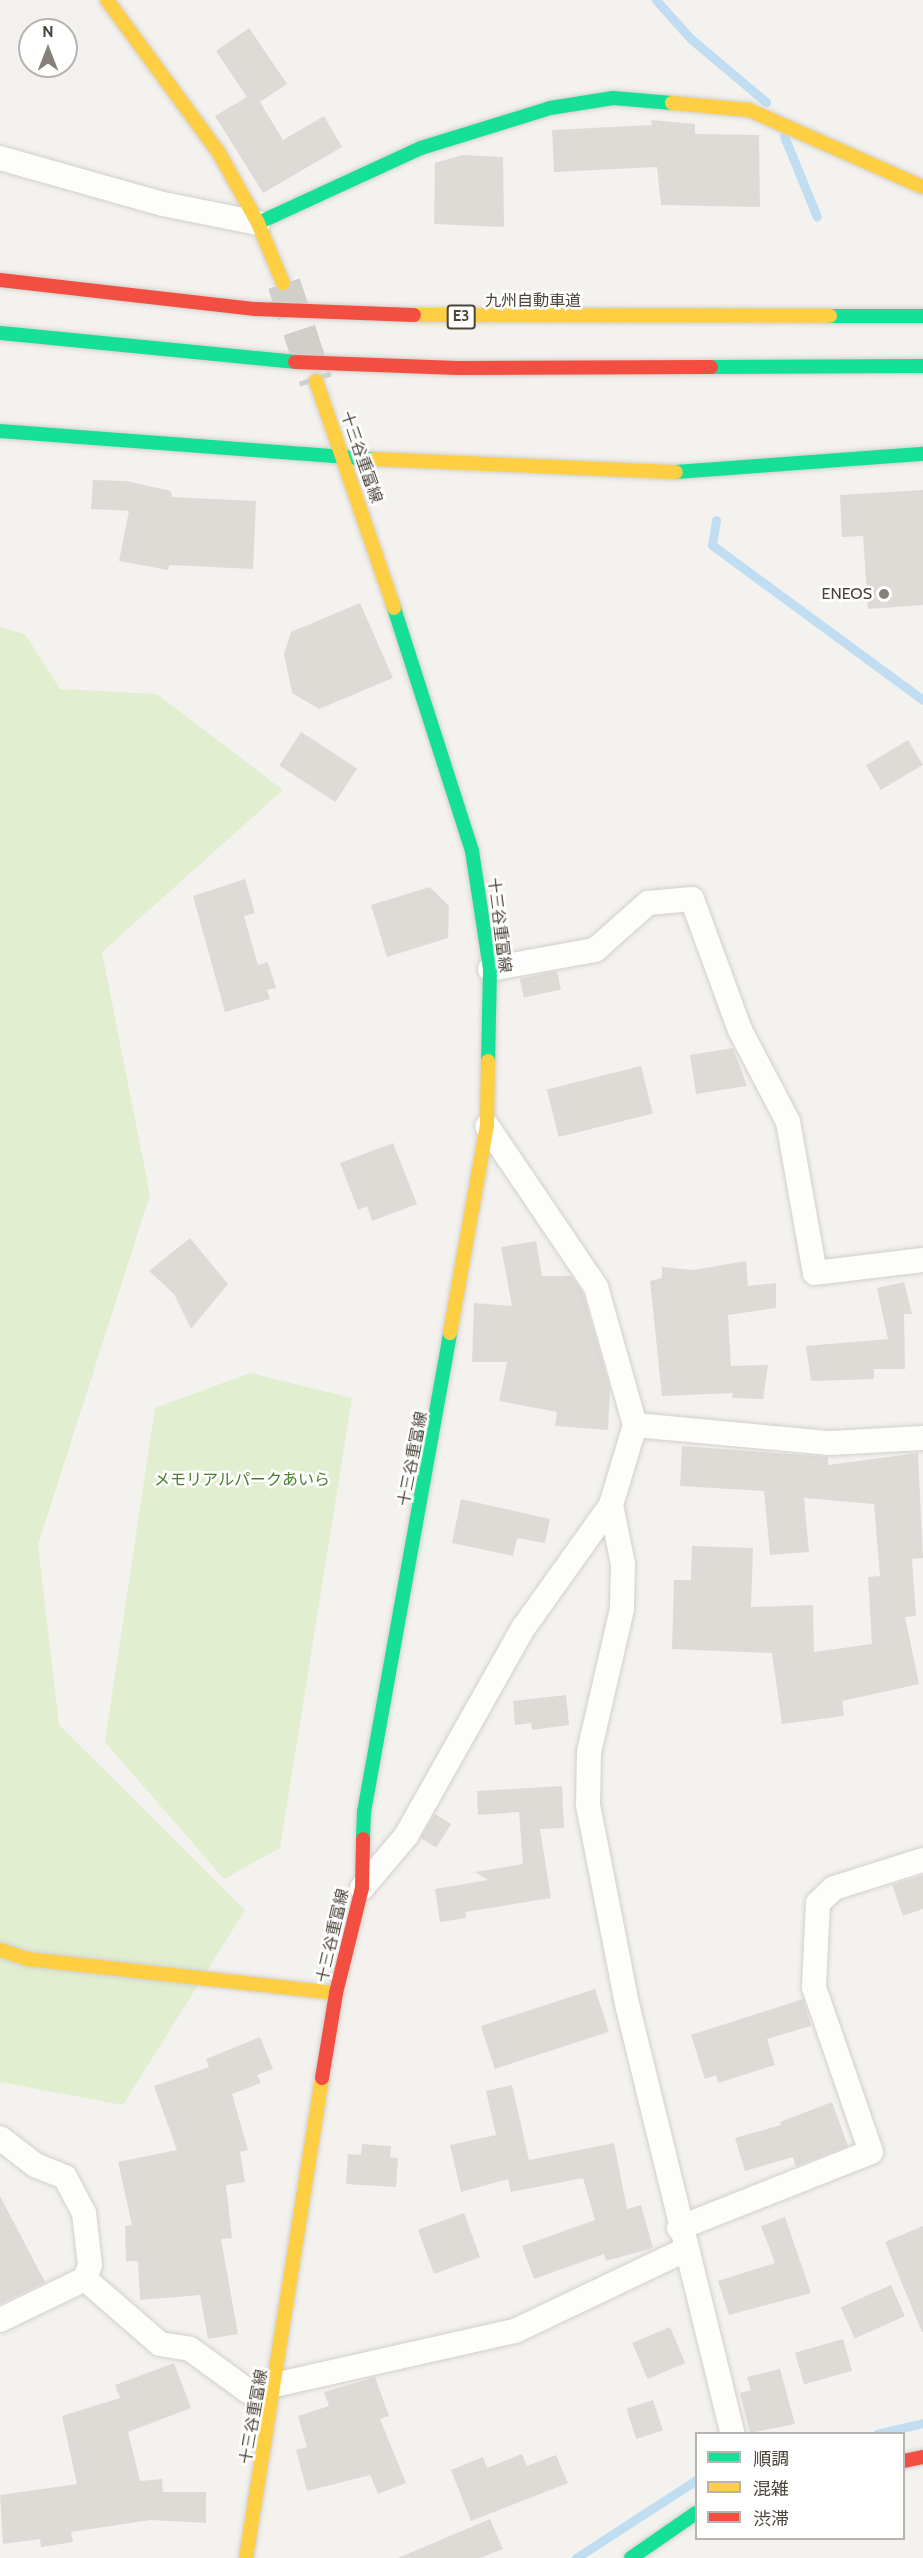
<!DOCTYPE html>
<meta charset="utf-8">
<style>
body{margin:0}
#map{position:relative;width:923px;height:2558px;overflow:hidden;background:#f4f2ee;font-family:Cabin,"Noto Sans JP",sans-serif}
div>[style]{position:absolute}
[style*='--x']{left:calc(var(--x)*1px);top:calc(var(--y)*1px);width:calc(var(--w)*1px);rotate:calc(var(--a)*1deg)}
.green>*{inset:0;background:#e1eecf}
.stream>*{height:9px;margin:-4.5px;padding:0 4.5px;transform-origin:4.5px;border-radius:4.5px;background:#c0ddf1}
.building>*{inset:0;background:#dedbd6;transform-origin:0 0}
.secondary-tunnel>*{height:33px;margin-top:-16.5px;transform-origin:0;background:repeating-linear-gradient(90deg,#d2cfca 0 33px,transparent 0 49px)}
.roads{filter:drop-shadow(0 0 2px #d2d0cb) drop-shadow(0 0 2px #d2d0cb)}
.street>*{height:24px;margin:-12px;padding:0 12px;transform-origin:12px;border-radius:12px;background:#fdfdfc}
.fast>*{height:14px;margin:-7px;padding:0 7px;transform-origin:7px;border-radius:7px;background:#16e098}
.slow>*{height:14px;margin:-7px;padding:0 7px;transform-origin:7px;border-radius:7px;background:#ffcf43}
.jam>*{height:14px;margin:-7px;padding:0 7px;transform-origin:7px;border-radius:7px;background:#f24e42}
.dots>*{width:16px;height:16px;translate:-50% -50%;box-sizing:border-box;border:3px solid #fff;border-radius:50%}
span{translate:-50% -50%;white-space:nowrap;text-align:center;line-height:1.15;-webkit-text-stroke:5px #fff;paint-order:stroke}
.shield-label span{padding:2px 4px;background:#fff;border:2px solid;border-radius:4px;-webkit-text-stroke-width:0}
.shield-label{font-size:15px;color:#4b4439;font-weight:700}
.street-label{font-size:16px;color:#4b4439}
.poi-label{font-size:16px;color:#4b4439}
.right{translate:-100% -50%;text-align:right}
.park-label{font-size:16px;color:#4a7f2a}
.legend{position:absolute;left:695px;top:2432px;width:210px;height:108px;box-sizing:border-box;background:#fff;border:2px solid #b7b4b0;margin:0;padding:8px 10px;list-style:none;font-size:18px;color:#4b4439}
.legend li{display:flex;align-items:center;gap:12px;height:30px}
.legend b{width:30px;border:2px solid #b7b4b0}
.north{position:absolute;left:18px;top:18px;width:60px;height:60px;box-sizing:border-box;background:#fff;border:2px solid #b7b4b0;border-radius:50%;rotate:0deg;font-size:16px;font-weight:700;line-height:24px;text-align:center;color:#4b4439}
.north::after{content:'';display:block;margin:auto;width:21px;height:27px;background:#868178;clip-path:polygon(50% 0,100% 100%,50% 72%,0 100%)}
</style>
<div id="map">
<div class="green">
<i style="clip-path:polygon(0 627px,25px 634px,60px 689px,157px 694px,283px 790px,102px 952px,150px 1195px,38px 1545px,59px 1725px,245px 1910px,123px 2105px,0 2082px)"></i>
<i style="clip-path:polygon(250px 1373px,352px 1398px,280px 1848px,224px 1879px,105px 1742px,155px 1408px)"></i>
</div>
<div class="stream">
<i style="--x:656;--y:0;--w:52;--a:48.1"></i>
<i style="--x:691;--y:39;--w:98;--a:40"></i>
<i style="--x:784;--y:136;--w:87;--a:67.8"></i>
<i style="--x:716;--y:520;--w:25;--a:99"></i>
<i style="--x:712;--y:545;--w:262;--a:36.3"></i>
<i style="--x:877;--y:2434;--w:47;--a:-13.4"></i>
<i style="--x:576;--y:2558;--w:143;--a:-33"></i>
</div>
<div class="building">
<i style="clip-path:polygon(249px 28px,287px 84px,260px 102px,283px 140px,324px 116px,342px 147px,263px 193px,215px 116px,247px 97px,216px 51px)"></i>
<i style="clip-path:polygon(651px 120px,695px 124px,695px 134px,759px 135px,760px 207px,661px 205px,657px 167px,554px 172px,552px 130px,652px 125px)"></i>
<i style="clip-path:polygon(462px 155px,503px 157px,504px 227px,434px 224px,435px 163px)"></i>
<i style="clip-path:polygon(93px 480px,126px 481px,171px 491px,172px 497px,256px 501px,253px 569px,169px 565px,168px 570px,119px 561px,129px 511px,91px 509px)"></i>
<i style="clip-path:polygon(923px 490px,923px 605px,868px 609px,863px 536px,842px 537px,840px 495px)"></i>
<i style="clip-path:polygon(360px 603px,393px 678px,319px 709px,292px 693px,284px 654px,291px 632px)"></i>
<i style="left:301px;top:732px;width:67px;height:40px;rotate:33deg"></i>
<i style="left:908px;top:740px;width:29px;height:49px;rotate:59deg"></i>
<i style="clip-path:polygon(245px 879px,255px 913px,244px 916px,258px 965px,268px 962px,276px 988px,267px 990px,270px 999px,225px 1012px,193px 896px)"></i>
<i style="clip-path:polygon(430px 887px,449px 906px,448px 938px,387px 957px,371px 905px)"></i>
<i style="left:557px;top:971px;width:19px;height:38px;rotate:78deg"></i>
<i style="clip-path:polygon(733px 1048px,747px 1086px,696px 1094px,690px 1055px)"></i>
<i style="left:641px;top:1066px;width:49px;height:97px;rotate:76deg"></i>
<i style="clip-path:polygon(393px 1143px,417px 1204px,372px 1221px,367px 1206px,358px 1210px,340px 1163px)"></i>
<i style="clip-path:polygon(190px 1238px,228px 1284px,191px 1329px,174px 1294px,149px 1271px)"></i>
<i style="clip-path:polygon(536px 1241px,542px 1276px,571px 1276px,583px 1293px,610px 1388px,608px 1430px,555px 1426px,557px 1412px,499px 1401px,507px 1362px,472px 1362px,474px 1303px,512px 1306px,501px 1247px)"></i>
<i style="clip-path:polygon(746px 1261px,748px 1286px,776px 1283px,776px 1308px,728px 1315px,731px 1366px,768px 1365px,763px 1399px,732px 1398px,733px 1393px,662px 1396px,650px 1281px,662px 1278px,662px 1267px,693px 1270px)"></i>
<i style="clip-path:polygon(904px 1282px,912px 1314px,904px 1314px,905px 1369px,874px 1369px,874px 1379px,811px 1381px,806px 1346px,888px 1339px,877px 1288px)"></i>
<i style="clip-path:polygon(682px 1446px,828px 1457px,828px 1465px,918px 1453px,923px 1558px,912px 1559px,916px 1616px,905px 1617px,919px 1684px,842px 1701px,844px 1716px,782px 1724px,772px 1653px,672px 1649px,674px 1580px,691px 1580px,692px 1546px,753px 1548px,751px 1607px,813px 1605px,814px 1652px,872px 1644px,868px 1577px,880px 1576px,874px 1504px,804px 1498px,809px 1552px,770px 1555px,764px 1491px,680px 1486px)"></i>
<i style="clip-path:polygon(461px 1499px,550px 1519px,545px 1543px,517px 1538px,513px 1556px,452px 1543px)"></i>
<i style="clip-path:polygon(566px 1695px,569px 1725px,532px 1730px,531px 1723px,515px 1725px,513px 1701px)"></i>
<i style="clip-path:polygon(562px 1786px,564px 1828px,540px 1829px,551px 1898px,465px 1912px,466px 1918px,440px 1922px,435px 1889px,488px 1880px,475px 1872px,523px 1864px,519px 1812px,478px 1815px,477px 1791px)"></i>
<i style="left:435px;top:1814px;width:19px;height:28px;rotate:32deg"></i>
<i style="clip-path:polygon(923px 1875px,923px 1909px,903px 1916px,892px 1885px)"></i>
<i style="left:595px;top:1989px;width:45px;height:120px;rotate:72deg"></i>
<i style="clip-path:polygon(803px 1999px,811px 2026px,767px 2039px,775px 2065px,718px 2083px,716px 2075px,705px 2079px,691px 2035px)"></i>
<i style="clip-path:polygon(260px 2037px,273px 2069px,257px 2075px,261px 2083px,232px 2094px,248px 2150px,240px 2152px,245px 2182px,226px 2185px,232px 2238px,221px 2239px,238px 2334px,208px 2339px,200px 2295px,140px 2300px,138px 2261px,126px 2261px,125px 2226px,132px 2225px,118px 2162px,177px 2150px,154px 2086px,209px 2067px,206px 2059px)"></i>
<i style="clip-path:polygon(512px 2085px,529px 2160px,614px 2143px,627px 2209px,641px 2205px,653px 2248px,606px 2261px,604px 2254px,534px 2279px,522px 2246px,595px 2220px,583px 2178px,511px 2192px,508px 2179px,461px 2192px,450px 2145px,496px 2135px,486px 2091px)"></i>
<i style="clip-path:polygon(832px 2102px,848px 2146px,796px 2166px,793px 2157px,745px 2171px,735px 2138px,781px 2125px,780px 2122px)"></i>
<i style="clip-path:polygon(362px 2144px,391px 2146px,390px 2157px,398px 2158px,396px 2187px,346px 2184px,348px 2154px,361px 2155px)"></i>
<i style="clip-path:polygon(0 2196px,45px 2282px,0 2304px)"></i>
<i style="left:464px;top:2213px;width:47px;height:49px;rotate:70deg"></i>
<i style="clip-path:polygon(785px 2217px,811px 2293px,729px 2315px,718px 2281px,775px 2263px,761px 2226px)"></i>
<i style="clip-path:polygon(923px 2226px,923px 2332px,922px 2332px,885px 2242px)"></i>
<i style="left:891px;top:2285px;width:34px;height:55px;rotate:66deg"></i>
<i style="left:670px;top:2327px;width:39px;height:41px;rotate:67deg"></i>
<i style="left:843px;top:2339px;width:33px;height:50px;rotate:74deg"></i>
<i style="clip-path:polygon(174px 2363px,191px 2408px,128px 2432px,140px 2481px,162px 2479px,163px 2492px,206px 2492px,206px 2523px,151px 2520px,71px 2532px,73px 2542px,41px 2547px,40px 2539px,3px 2544px,0 2495px,77px 2484px,62px 2416px,120px 2398px,115px 2385px)"></i>
<i style="clip-path:polygon(780px 2369px,795px 2424px,750px 2433px,740px 2393px,751px 2390px,747px 2377px)"></i>
<i style="clip-path:polygon(375px 2377px,389px 2416px,380px 2419px,406px 2483px,378px 2494px,370px 2475px,307px 2491px,296px 2450px,307px 2447px,298px 2416px,329px 2406px,324px 2392px)"></i>
<i style="left:653px;top:2400px;width:32px;height:28px;rotate:72deg"></i>
<i style="clip-path:polygon(522px 2454px,527px 2466px,556px 2455px,568px 2483px,471px 2521px,451px 2470px,483px 2457px,487px 2468px)"></i>
<i style="clip-path:polygon(490px 2519px,503px 2549px,480px 2558px,398px 2558px)"></i>
</div>
<div class="secondary-tunnel">
<i style="--x:284;--y:283;--w:103;--a:71.9"></i>
</div>
<div class="roads">
<div class="street">
<i style="--x:0;--y:158;--w:169;--a:15.8"></i>
<i style="--x:163;--y:204;--w:97;--a:11.3"></i>
<i style="--x:490;--y:969;--w:107;--a:-10.3"></i>
<i style="--x:595;--y:950;--w:71;--a:-41.6"></i>
<i style="--x:648;--y:903;--w:44;--a:-5.2"></i>
<i style="--x:692;--y:899;--w:140;--a:69.9"></i>
<i style="--x:740;--y:1030;--w:104;--a:62.4"></i>
<i style="--x:788;--y:1122;--w:153;--a:79.9"></i>
<i style="--x:815;--y:1273;--w:109;--a:-6.9"></i>
<i style="--x:635;--y:1425;--w:196;--a:5.3"></i>
<i style="--x:830;--y:1443;--w:93;--a:-3.1"></i>
<i style="--x:611;--y:1505;--w:60;--a:78.5"></i>
<i style="--x:623;--y:1564;--w:45;--a:91.3"></i>
<i style="--x:622;--y:1609;--w:147;--a:103"></i>
<i style="--x:589;--y:1752;--w:53;--a:91.1"></i>
<i style="--x:588;--y:1805;--w:207;--a:78.9"></i>
<i style="--x:628;--y:2008;--w:439;--a:76.2"></i>
<i style="--x:362;--y:1888;--w:68;--a:-49.8"></i>
<i style="--x:406;--y:1836;--w:240;--a:-60.6"></i>
<i style="--x:524;--y:1627;--w:150;--a:-54.5"></i>
<i style="--x:611;--y:1505;--w:84;--a:-73.3"></i>
<i style="--x:635;--y:1425;--w:143;--a:-105.8"></i>
<i style="--x:596;--y:1287;--w:194;--a:-124.1"></i>
<i style="--x:0;--y:2138;--w:44;--a:37.6"></i>
<i style="--x:35;--y:2165;--w:32;--a:22"></i>
<i style="--x:65;--y:2177;--w:41;--a:62.2"></i>
<i style="--x:84;--y:2213;--w:52;--a:83.4"></i>
<i style="--x:90;--y:2265;--w:15;--a:110"></i>
<i style="--x:679;--y:2228;--w:206;--a:-21.6"></i>
<i style="--x:871;--y:2152;--w:175;--a:-109.1"></i>
<i style="--x:814;--y:1987;--w:84;--a:-87.3"></i>
<i style="--x:818;--y:1903;--w:22;--a:-43"></i>
<i style="--x:834;--y:1888;--w:93;--a:-17.5"></i>
<i style="--x:0;--y:2320;--w:94;--a:-25.8"></i>
<i style="--x:85;--y:2279;--w:99;--a:40.9"></i>
<i style="--x:160;--y:2344;--w:30;--a:9"></i>
<i style="--x:190;--y:2349;--w:72;--a:35.9"></i>
<i style="--x:248;--y:2391;--w:274;--a:-12.7"></i>
<i style="--x:515;--y:2331;--w:188;--a:-25.5"></i>
</div>
<div class="fast">
<i style="--x:258;--y:223;--w:179;--a:-24.7"></i>
<i style="--x:421;--y:148;--w:135;--a:-17.2"></i>
<i style="--x:550;--y:108;--w:64;--a:-9"></i>
<i style="--x:613;--y:98;--w:59;--a:4.8"></i>
<i style="--x:830;--y:316;--w:93;--a:0"></i>
<i style="--x:0;--y:333;--w:296;--a:5.6"></i>
<i style="--x:711;--y:367;--w:212;--a:-0.3"></i>
<i style="--x:0;--y:431;--w:375;--a:4.3"></i>
<i style="--x:676;--y:472;--w:248;--a:-4.2"></i>
<i style="--x:394;--y:608;--w:255;--a:72.2"></i>
<i style="--x:472;--y:851;--w:119;--a:81.3"></i>
<i style="--x:490;--y:969;--w:92;--a:91.2"></i>
<i style="--x:363;--y:1839;--w:27;--a:-88"></i>
<i style="--x:364;--y:1812;--w:487;--a:-79.8"></i>
<i style="--x:631;--y:2558;--w:79;--a:-34.7"></i>
</div>
<div class="slow">
<i style="--x:107;--y:0;--w:190;--a:53.8"></i>
<i style="--x:219;--y:153;--w:80;--a:60.9"></i>
<i style="--x:258;--y:223;--w:65;--a:67.4"></i>
<i style="--x:672;--y:103;--w:77;--a:5.2"></i>
<i style="--x:749;--y:110;--w:190;--a:23.9"></i>
<i style="--x:414;--y:315;--w:416;--a:0.1"></i>
<i style="--x:316;--y:381;--w:240;--a:71"></i>
<i style="--x:374;--y:459;--w:302;--a:2.5"></i>
<i style="--x:450;--y:1333;--w:210;--a:-79.9"></i>
<i style="--x:487;--y:1126;--w:65;--a:-89.1"></i>
<i style="--x:0;--y:1950;--w:28;--a:18"></i>
<i style="--x:27;--y:1959;--w:311;--a:6.3"></i>
<i style="--x:246;--y:2558;--w:486;--a:-81"></i>
</div>
<div class="jam">
<i style="--x:0;--y:280;--w:257;--a:6.5"></i>
<i style="--x:255;--y:309;--w:159;--a:2.2"></i>
<i style="--x:295;--y:362;--w:163;--a:2.1"></i>
<i style="--x:458;--y:368;--w:253;--a:-0.2"></i>
<i style="--x:322;--y:2078;--w:86;--a:-80.6"></i>
<i style="--x:336;--y:1993;--w:108;--a:-76.1"></i>
<i style="--x:362;--y:1888;--w:49;--a:-88.8"></i>
<i style="--x:904;--y:2461;--w:19;--a:-12"></i>
</div>
</div>
<div class="dots">
<i style="left:884px;top:594px;background:#868178"></i>
</div>
<div class="shield-label">
<span style="left:461px;top:317px">E3</span>
</div>
<div class="street-label">
<span style="left:533px;top:301px">九州自動車道</span>
<span style="left:361px;top:457px;rotate:71deg">十三谷重富線</span>
<span style="left:499px;top:925px;rotate:83deg">十三谷重富線</span>
<span style="left:413px;top:1459px;rotate:-79deg">十三谷重富線</span>
<span style="left:333px;top:1936px;rotate:-77deg">十三谷重富線</span>
<span style="left:254px;top:2417px;rotate:-80deg">十三谷重富線</span>
</div>
<div class="poi-label">
<span class="right" style="left:872px;top:594px">ENEOS</span>
</div>
<div class="park-label">
<span style="left:242px;top:1480px">メモリアルパークあいら</span>
</div>
<ul class="legend">
<li><b style="height:8px;background:#16e098"></b>順調</li>
<li><b style="height:8px;background:#ffcf43"></b>混雑</li>
<li><b style="height:8px;background:#f24e42"></b>渋滞</li>
</ul>
<div class="north">N</div>
</div>
